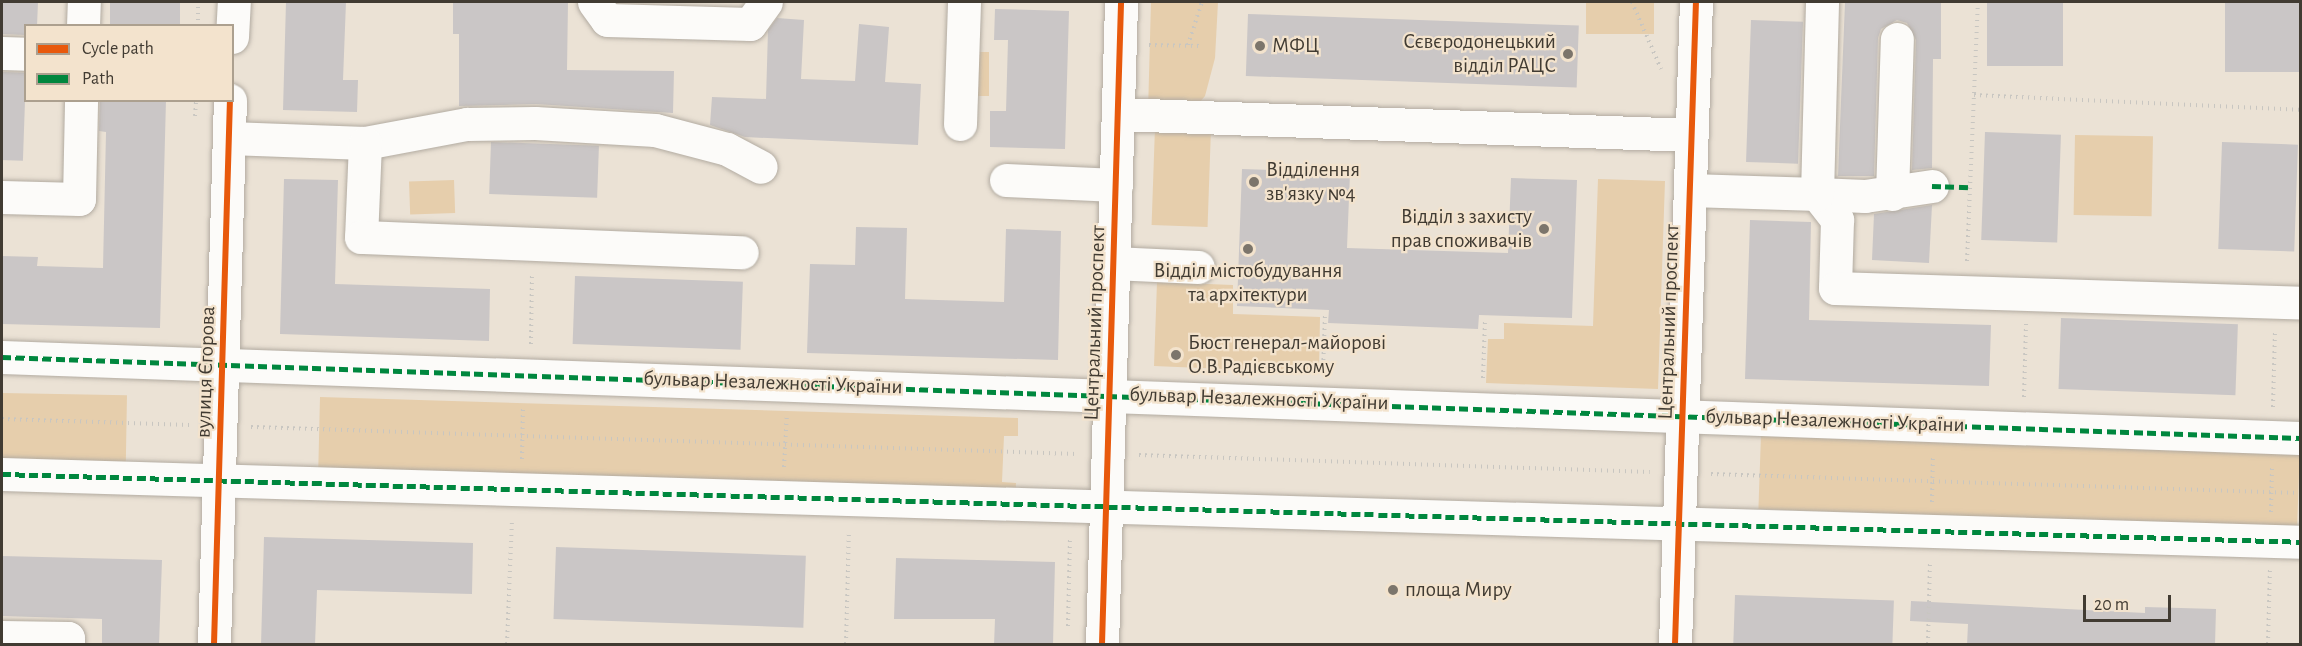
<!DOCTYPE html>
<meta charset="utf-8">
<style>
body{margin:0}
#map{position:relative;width:2302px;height:646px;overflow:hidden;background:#ebe2d5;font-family:"Alegreya Sans",sans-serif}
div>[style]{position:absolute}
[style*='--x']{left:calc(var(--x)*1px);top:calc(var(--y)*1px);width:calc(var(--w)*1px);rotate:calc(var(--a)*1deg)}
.green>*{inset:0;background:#e6ceac;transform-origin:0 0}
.building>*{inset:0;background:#cac6c6;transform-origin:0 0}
.path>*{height:4px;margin-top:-2px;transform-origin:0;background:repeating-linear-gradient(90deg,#c8c6c1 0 1.5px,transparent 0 6px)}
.roads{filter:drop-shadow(0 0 2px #b2aba1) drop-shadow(0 0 2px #b2aba1)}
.minor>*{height:33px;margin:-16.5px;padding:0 16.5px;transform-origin:16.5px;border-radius:16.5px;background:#fcfbf9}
.quiet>*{height:4.5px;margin-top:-2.25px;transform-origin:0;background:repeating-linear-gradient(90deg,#00873e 0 9px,transparent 0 13.5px)}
.cycleway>*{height:6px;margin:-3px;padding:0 3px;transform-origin:3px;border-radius:3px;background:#e8590c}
.dots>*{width:16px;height:16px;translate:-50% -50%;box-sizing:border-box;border:3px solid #f3e3cd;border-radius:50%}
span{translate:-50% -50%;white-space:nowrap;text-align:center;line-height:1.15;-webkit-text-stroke:4.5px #f3e3cd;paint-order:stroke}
.poi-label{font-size:21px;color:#413b32}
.right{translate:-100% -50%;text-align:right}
.left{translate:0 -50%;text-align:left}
.street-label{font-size:21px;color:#413b32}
.frame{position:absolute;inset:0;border:3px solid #413b32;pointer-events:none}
.legend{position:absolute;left:24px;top:24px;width:210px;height:78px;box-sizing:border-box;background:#f3e3cd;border:2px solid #aca08f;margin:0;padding:8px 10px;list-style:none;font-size:18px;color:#413b32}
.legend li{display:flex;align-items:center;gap:12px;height:30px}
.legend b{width:30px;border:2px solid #aca08f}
.scale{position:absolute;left:2083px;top:595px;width:88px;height:27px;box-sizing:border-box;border:3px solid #413b32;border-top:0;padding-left:8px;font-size:18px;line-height:21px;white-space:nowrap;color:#413b32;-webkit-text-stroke:4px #f3e3cd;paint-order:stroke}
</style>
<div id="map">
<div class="green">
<i style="clip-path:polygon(1151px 2px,1218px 2px,1215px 58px,1205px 96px,1194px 109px,1148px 112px)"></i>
<i style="left:1586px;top:2px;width:68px;height:32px"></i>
<i style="left:974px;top:52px;width:15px;height:44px"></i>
<i style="left:1155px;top:127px;width:56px;height:98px;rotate:2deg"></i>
<i style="left:2075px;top:135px;width:78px;height:80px;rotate:1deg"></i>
<i style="clip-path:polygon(1598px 179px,1665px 181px,1658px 389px,1486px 383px,1488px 339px,1504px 339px,1504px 323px,1593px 326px)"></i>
<i style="left:454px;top:180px;width:33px;height:45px;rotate:88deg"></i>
<i style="clip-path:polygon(1157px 282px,1233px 285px,1233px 314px,1320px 317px,1319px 373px,1154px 366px)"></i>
<i style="left:2px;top:393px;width:125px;height:77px;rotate:1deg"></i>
<i style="clip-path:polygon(320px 397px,1018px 418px,1018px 436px,1004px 436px,1002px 482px,1016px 483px,1015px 501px,318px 480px)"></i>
<i style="left:1761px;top:435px;width:539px;height:74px;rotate:2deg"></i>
</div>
<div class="building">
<i style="clip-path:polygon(2px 2px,38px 2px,37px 26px,26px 26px,26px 35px,2px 34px)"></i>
<i style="left:110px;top:2px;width:70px;height:24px"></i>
<i style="clip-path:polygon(286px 2px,346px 2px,343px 80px,358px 80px,357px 112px,283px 110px)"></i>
<i style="clip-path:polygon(453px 2px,568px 2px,567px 70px,674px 71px,673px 113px,536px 104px,459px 106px,459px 34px,453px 34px)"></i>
<i style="clip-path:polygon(1845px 2px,1941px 2px,1941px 59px,1933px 59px,1932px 168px,1912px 170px,1916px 40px,1907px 23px,1897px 20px,1881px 29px,1878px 38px,1874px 176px,1838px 176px)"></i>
<i style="left:1987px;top:2px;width:76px;height:64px"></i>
<i style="left:2225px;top:2px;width:76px;height:70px"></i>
<i style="clip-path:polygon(995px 9px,1069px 11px,1065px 149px,990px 147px,990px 111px,1006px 111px,1008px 40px,994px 40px)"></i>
<i style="left:1248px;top:14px;width:331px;height:62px;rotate:2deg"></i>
<i style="clip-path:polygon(777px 18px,804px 20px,801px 79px,855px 81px,859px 24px,889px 27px,885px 82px,921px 84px,918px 145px,745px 137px,710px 125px,712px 97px,766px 99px,768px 30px)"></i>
<i style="left:1751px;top:20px;width:52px;height:142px;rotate:2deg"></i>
<i style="left:2px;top:72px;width:24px;height:88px;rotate:2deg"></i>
<i style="clip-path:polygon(100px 100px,166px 100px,160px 328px,2px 324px,2px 256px,38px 257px,37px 266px,103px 268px,106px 132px,99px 131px)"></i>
<i style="left:1985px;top:132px;width:76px;height:108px;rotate:2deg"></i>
<i style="left:491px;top:142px;width:108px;height:52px;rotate:2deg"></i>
<i style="left:2222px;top:142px;width:76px;height:107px;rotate:2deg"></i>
<i style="clip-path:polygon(1242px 169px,1350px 173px,1347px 248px,1508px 253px,1511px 178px,1577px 180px,1572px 318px,1479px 315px,1478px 329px,1328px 323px,1329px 310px,1237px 306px)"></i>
<i style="clip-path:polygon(284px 179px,338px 180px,335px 284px,490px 289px,489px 341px,280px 334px)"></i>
<i style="clip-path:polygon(1932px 205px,1929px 263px,1872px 260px,1874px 214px)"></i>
<i style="clip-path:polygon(1750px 220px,1811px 222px,1809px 320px,1991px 325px,1989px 386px,1745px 379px)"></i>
<i style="clip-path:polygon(856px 227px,907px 228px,905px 299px,1004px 302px,1006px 229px,1061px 231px,1058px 360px,807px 353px,810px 264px,855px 265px)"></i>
<i style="left:575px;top:276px;width:168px;height:68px;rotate:2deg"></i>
<i style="left:2061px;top:318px;width:177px;height:71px;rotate:2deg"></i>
<i style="clip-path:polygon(264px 537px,473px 543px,472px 594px,317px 590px,315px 645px,261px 645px)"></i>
<i style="left:556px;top:547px;width:250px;height:72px;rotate:2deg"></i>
<i style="clip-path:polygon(2px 556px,162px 560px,159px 645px,102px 645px,102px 619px,2px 616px)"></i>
<i style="clip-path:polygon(896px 558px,1055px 562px,1053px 645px,994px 645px,995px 619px,894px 619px)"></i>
<i style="left:1735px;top:595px;width:159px;height:50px;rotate:2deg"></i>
<i style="clip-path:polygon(1911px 601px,2145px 613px,2145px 607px,2216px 609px,2215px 645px,1967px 645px,1968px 624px,1910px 621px)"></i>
</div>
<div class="path">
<i style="--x:1632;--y:2;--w:73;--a:66.6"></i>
<i style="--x:198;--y:26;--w:24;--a:-90"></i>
<i style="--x:1149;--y:45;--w:52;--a:1.1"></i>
<i style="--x:1188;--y:45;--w:45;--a:-72"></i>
<i style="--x:1974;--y:95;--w:326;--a:2.6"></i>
<i style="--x:195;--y:116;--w:16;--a:-86"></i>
<i style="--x:1967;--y:261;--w:259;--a:-87.6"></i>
<i style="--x:531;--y:344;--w:71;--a:-89.2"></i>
<i style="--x:1323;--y:372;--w:57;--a:-88"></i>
<i style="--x:1483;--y:378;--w:56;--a:-88"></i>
<i style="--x:2024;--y:397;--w:73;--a:-88.4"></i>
<i style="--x:2273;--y:407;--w:74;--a:-88.5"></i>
<i style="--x:2;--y:419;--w:188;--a:1.8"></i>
<i style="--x:251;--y:427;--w:826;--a:1.87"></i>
<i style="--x:1139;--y:455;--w:511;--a:1.91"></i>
<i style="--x:522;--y:459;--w:53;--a:-88.9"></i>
<i style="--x:784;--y:467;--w:53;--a:-86.8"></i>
<i style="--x:1711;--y:474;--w:589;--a:1.85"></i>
<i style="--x:1932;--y:502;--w:47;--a:-88.8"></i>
<i style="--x:2271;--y:512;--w:44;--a:-88.7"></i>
<i style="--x:1068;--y:626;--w:89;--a:-88.7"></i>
<i style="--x:507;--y:644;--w:125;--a:-87.7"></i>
<i style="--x:846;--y:644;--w:114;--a:-88.5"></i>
<i style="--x:1928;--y:644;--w:84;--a:-88.6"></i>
<i style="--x:2268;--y:644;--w:74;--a:-88.5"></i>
</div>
<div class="roads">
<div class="minor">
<i style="--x:594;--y:2;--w:22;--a:54"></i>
<i style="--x:607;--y:20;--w:143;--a:1.6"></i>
<i style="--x:750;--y:24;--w:27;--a:-54"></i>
<i style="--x:83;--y:26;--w:24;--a:-88"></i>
<i style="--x:232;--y:37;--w:35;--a:-87"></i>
<i style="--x:2;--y:53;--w:24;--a:2"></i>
<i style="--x:1118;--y:114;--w:573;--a:2.1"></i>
<i style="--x:960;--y:124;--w:122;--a:-88.1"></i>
<i style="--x:229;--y:138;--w:136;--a:2.1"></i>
<i style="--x:365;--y:143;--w:104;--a:-10.6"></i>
<i style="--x:467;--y:124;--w:68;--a:-0.8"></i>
<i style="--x:535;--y:123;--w:120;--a:3.3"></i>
<i style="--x:655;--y:130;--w:74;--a:14.8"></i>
<i style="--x:727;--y:149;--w:38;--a:28"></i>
<i style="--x:365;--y:143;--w:94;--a:92.4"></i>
<i style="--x:361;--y:237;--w:381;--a:2.3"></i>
<i style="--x:1006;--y:180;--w:110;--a:2.6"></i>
<i style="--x:1932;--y:186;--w:68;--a:171.5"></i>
<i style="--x:1865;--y:196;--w:48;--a:-177.6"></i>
<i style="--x:1817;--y:194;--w:33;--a:52"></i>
<i style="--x:1837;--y:220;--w:68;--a:91.7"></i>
<i style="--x:1835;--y:288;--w:465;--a:1.8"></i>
<i style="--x:1690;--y:190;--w:127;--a:1.8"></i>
<i style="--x:1817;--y:194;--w:192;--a:-88.5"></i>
<i style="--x:1892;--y:194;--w:155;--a:-88.2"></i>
<i style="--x:2;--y:197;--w:77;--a:1.5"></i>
<i style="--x:79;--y:199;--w:99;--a:-88.8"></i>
<i style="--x:1113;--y:263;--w:85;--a:2.7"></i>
<i style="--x:2;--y:357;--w:2299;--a:2.02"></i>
<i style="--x:2;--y:474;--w:2299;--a:1.69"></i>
<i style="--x:2;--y:637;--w:66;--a:0.9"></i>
<i style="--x:68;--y:638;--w:6;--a:90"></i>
<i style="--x:214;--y:644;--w:544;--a:-88.32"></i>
<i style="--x:1102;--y:644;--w:642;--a:-88.3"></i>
<i style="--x:1675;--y:644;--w:642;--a:-88.13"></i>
</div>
</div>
<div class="quiet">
<i style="--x:1932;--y:186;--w:38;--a:2"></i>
<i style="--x:2;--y:357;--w:2299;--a:2.02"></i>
<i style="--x:2;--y:474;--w:2299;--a:1.69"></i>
</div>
<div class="cycleway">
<i style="--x:214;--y:644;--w:544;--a:-88.32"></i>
<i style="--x:1102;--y:644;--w:642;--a:-88.3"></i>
<i style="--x:1675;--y:644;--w:642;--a:-88.13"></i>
</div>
<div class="dots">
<i style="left:1260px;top:46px;background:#7c756b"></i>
<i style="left:1568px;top:54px;background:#7c756b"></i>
<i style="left:1254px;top:182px;background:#7c756b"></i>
<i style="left:1544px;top:229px;background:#7c756b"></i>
<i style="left:1248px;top:249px;background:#7c756b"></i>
<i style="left:1176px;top:355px;background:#7c756b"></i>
<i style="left:1393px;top:590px;background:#7c756b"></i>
</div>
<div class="poi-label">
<span class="right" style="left:1556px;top:54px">Сєвєродонецький<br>відділ РАЦС</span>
<span class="left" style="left:1272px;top:46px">МФЦ</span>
<span class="left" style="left:1266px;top:182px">Відділення<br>зв'язку №4</span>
<span class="right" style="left:1532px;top:229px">Відділ з захисту<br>прав споживачів</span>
<span style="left:1248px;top:283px">Відділ містобудування<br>та архітектури</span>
<span class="left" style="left:1188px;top:355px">Бюст генерал-майорові<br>О.В.Радієвському</span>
<span class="left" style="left:1405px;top:590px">площа Миру</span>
</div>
<div class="street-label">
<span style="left:1669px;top:322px;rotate:-88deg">Центральний проспект</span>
<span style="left:1095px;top:323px;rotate:-88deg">Центральний проспект</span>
<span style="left:206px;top:372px;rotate:-88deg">вулиця Єгорова</span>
<span style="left:773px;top:383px;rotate:2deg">бульвар Незалежності України</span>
<span style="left:1259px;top:399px;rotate:2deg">бульвар Незалежності України</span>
<span style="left:1835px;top:421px;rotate:2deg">бульвар Незалежності України</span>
</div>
<div class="frame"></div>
<ul class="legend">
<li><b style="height:8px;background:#e8590c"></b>Cycle path</li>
<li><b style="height:8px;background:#00873e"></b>Path</li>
</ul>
<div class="scale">20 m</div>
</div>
